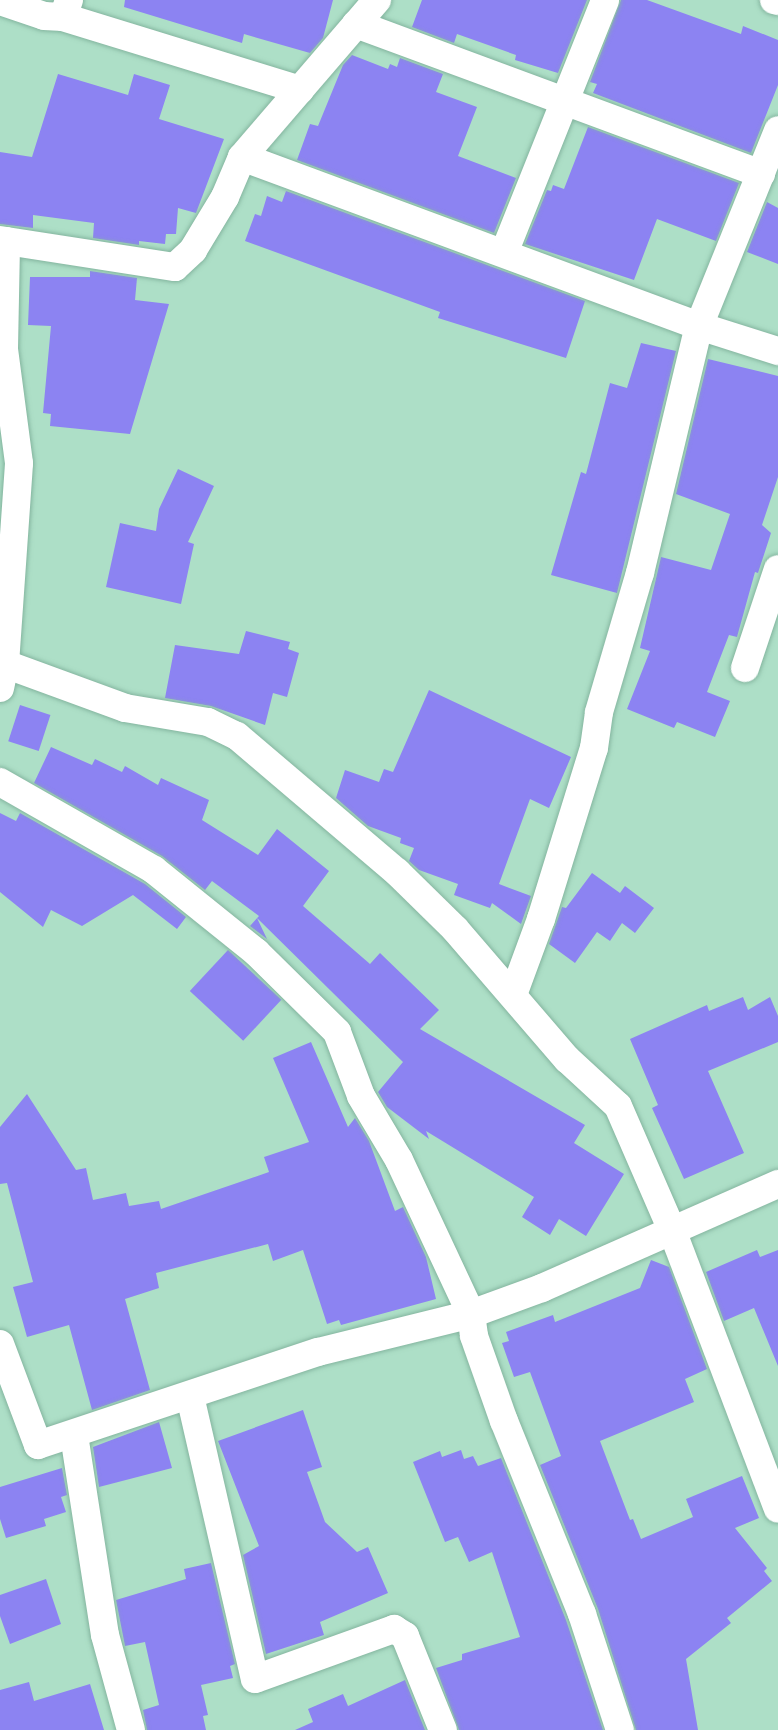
<!DOCTYPE html>
<style>
body{margin:0}
#map{position:relative;width:778px;height:1730px;overflow:hidden;background:#addfc7;font-family:Roboto,sans-serif}
div>[style]{position:absolute}
[style*='--x']{left:calc(var(--x)*1px);top:calc(var(--y)*1px);width:calc(var(--w)*1px);rotate:calc(var(--a)*1deg)}
.building>*{inset:0;background:#8c83f2;transform-origin:0 0}
.roads{filter:drop-shadow(0 0 2px #84b59f) drop-shadow(0 0 2px #84b59f)}
.street>*{height:28px;margin:-14px;padding:0 14px;transform-origin:14px;border-radius:14px;background:#fff}
span{translate:-50% -50%;white-space:nowrap;text-align:center;line-height:1.15;-webkit-text-stroke:4.5px #b9ecd4;paint-order:stroke}
</style>
<div id="map">
<div class="building">
<i style="clip-path:polygon(125px 0,333px 0,323px 38px,310px 53px,244px 34px,242px 43px,124px 7px)"></i>
<i style="clip-path:polygon(422px 0,587px 0,558px 73px,515px 60px,516px 55px,457px 34px,454px 43px,412px 27px)"></i>
<i style="clip-path:polygon(621px 0,647px 0,741px 34px,743px 26px,778px 40px,778px 85px,751px 153px,593px 93px,597px 84px,590px 82px)"></i>
<i style="clip-path:polygon(352px 55px,388px 69px,390px 64px,397px 67px,400px 58px,443px 74px,436px 92px,477px 107px,458px 156px,516px 178px,494px 233px,297px 160px,310px 124px,318px 126px,343px 65px)"></i>
<i style="clip-path:polygon(58px 74px,128px 95px,134px 74px,170px 85px,159px 119px,224px 139px,196px 213px,178px 208px,176px 234px,166px 234px,165px 244px,139px 241px,139px 245px,93px 238px,94px 223px,33px 215px,33px 228px,0 224px,0 152px,32px 157px)"></i>
<i style="clip-path:polygon(588px 127px,739px 183px,716px 241px,657px 219px,634px 280px,525px 244px,547px 190px,551px 191px,553px 185px,564px 189px)"></i>
<i style="clip-path:polygon(286px 191px,585px 301px,566px 358px,438px 318px,440px 312px,245px 241px,255px 214px,261px 216px,267px 196px,282px 202px)"></i>
<i style="clip-path:polygon(767px 202px,778px 208px,778px 264px,747px 252px)"></i>
<i style="clip-path:polygon(90px 271px,137px 278px,135px 300px,169px 304px,130px 434px,50px 426px,51px 414px,43px 413px,51px 326px,28px 325px,30px 277px,90px 277px)"></i>
<i style="clip-path:polygon(641px 343px,676px 351px,617px 593px,551px 575px,581px 472px,586px 474px,610px 383px,627px 388px)"></i>
<i style="clip-path:polygon(708px 359px,778px 376px,778px 477px,762px 525px,771px 533px,758px 573px,755px 572px,737px 637px,729px 635px,707px 692px,730px 701px,715px 737px,677px 722px,674px 728px,627px 709px,650px 651px,640px 648px,661px 557px,711px 570px,730px 514px,676px 494px)"></i>
<i style="clip-path:polygon(178px 469px,214px 486px,188px 542px,194px 544px,181px 604px,106px 587px,120px 523px,156px 531px,159px 509px)"></i>
<i style="clip-path:polygon(246px 631px,290px 642px,288px 649px,299px 653px,287px 697px,273px 693px,265px 725px,211px 706px,165px 698px,175px 645px,239px 654px)"></i>
<i style="clip-path:polygon(429px 690px,571px 757px,549px 808px,530px 799px,499px 884px,531px 896px,521px 924px,492px 903px,490px 908px,454px 895px,458px 884px,419px 870px,409px 861px,414px 848px,400px 843px,401px 838px,368px 826px,336px 798px,345px 770px,379px 782px,384px 769px,393px 772px)"></i>
<i style="left:20px;top:705px;width:32px;height:38px;rotate:18deg"></i>
<i style="clip-path:polygon(51px 747px,92px 765px,95px 759px,122px 772px,125px 766px,158px 785px,161px 778px,209px 800px,202px 820px,258px 855px,277px 829px,329px 871px,303px 906px,370px 964px,380px 953px,439px 1010px,420px 1029px,585px 1125px,574px 1143px,624px 1174px,586px 1236px,559px 1219px,550px 1235px,522px 1217px,534px 1197px,426px 1131px,429px 1139px,387px 1107px,378px 1092px,403px 1062px,257px 918px,267px 939px,250px 926px,259px 916px,212px 881px,205px 890px,162px 856px,34px 783px)"></i>
<i style="clip-path:polygon(0 813px,16px 821px,20px 813px,145px 884px,186px 917px,177px 929px,133px 895px,82px 926px,51px 910px,43px 927px,0 892px)"></i>
<i style="clip-path:polygon(592px 873px,620px 893px,625px 886px,654px 908px,635px 933px,622px 923px,610px 941px,597px 932px,575px 963px,549px 944px,562px 907px,566px 908px)"></i>
<i style="left:228px;top:950px;width:73px;height:56px;rotate:43deg"></i>
<i style="clip-path:polygon(743px 997px,748px 1010px,770px 997px,778px 1016px,778px 1042px,708px 1071px,744px 1153px,684px 1179px,652px 1108px,658px 1105px,630px 1039px,707px 1005px,709px 1011px)"></i>
<i style="clip-path:polygon(311px 1042px,348px 1127px,355px 1118px,369px 1141px,395px 1211px,403px 1207px,426px 1257px,436px 1299px,341px 1325px,339px 1320px,327px 1324px,303px 1250px,273px 1261px,268px 1244px,156px 1273px,159px 1288px,125px 1299px,150px 1390px,92px 1410px,69px 1325px,27px 1337px,13px 1287px,33px 1282px,7px 1183px,0 1184px,0 1127px,27px 1094px,76px 1170px,86px 1168px,93px 1200px,126px 1193px,129px 1206px,159px 1201px,161px 1209px,269px 1172px,264px 1157px,309px 1142px,273px 1058px)"></i>
<i style="clip-path:polygon(757px 1250px,760px 1257px,778px 1250px,778px 1366px,754px 1308px,724px 1321px,706px 1272px)"></i>
<i style="clip-path:polygon(651px 1260px,669px 1267px,707px 1369px,685px 1379px,694px 1402px,600px 1441px,603px 1449px,630px 1520px,633px 1519px,641px 1539px,693px 1517px,686px 1499px,742px 1476px,759px 1518px,735px 1528px,767px 1568px,764px 1571px,772px 1581px,727px 1618px,731px 1623px,686px 1659px,698px 1730px,636px 1730px,598px 1609px,540px 1465px,561px 1456px,530px 1372px,514px 1377px,502px 1343px,509px 1341px,506px 1332px,553px 1315px,555px 1322px,640px 1288px)"></i>
<i style="clip-path:polygon(303px 1410px,322px 1467px,307px 1472px,325px 1522px,357px 1552px,368px 1547px,388px 1593px,320px 1622px,324px 1635px,266px 1654px,243px 1555px,259px 1546px,218px 1441px)"></i>
<i style="clip-path:polygon(159px 1422px,172px 1468px,99px 1487px,93px 1447px)"></i>
<i style="clip-path:polygon(461px 1450px,464px 1459px,473px 1456px,478px 1466px,501px 1458px,566px 1620px,603px 1730px,459px 1730px,436px 1668px,462px 1660px,462px 1654px,520px 1637px,492px 1552px,469px 1562px,458px 1537px,445px 1542px,413px 1462px,440px 1451px,442px 1457px)"></i>
<i style="clip-path:polygon(62px 1468px,67px 1495px,61px 1497px,66px 1512px,44px 1519px,46px 1526px,6px 1538px,0 1519px,0 1487px)"></i>
<i style="clip-path:polygon(211px 1563px,235px 1664px,230px 1666px,233px 1678px,201px 1685px,208px 1715px,203px 1716px,206px 1730px,147px 1730px,143px 1710px,159px 1705px,145px 1642px,125px 1646px,116px 1600px,186px 1579px,184px 1569px)"></i>
<i style="clip-path:polygon(46px 1579px,61px 1624px,10px 1644px,0 1616px,0 1595px)"></i>
<i style="clip-path:polygon(405px 1680px,425px 1730px,295px 1730px,313px 1722px,308px 1709px,343px 1694px,348px 1706px)"></i>
<i style="clip-path:polygon(29px 1682px,34px 1701px,90px 1684px,104px 1730px,0 1730px,0 1690px)"></i>
</div>
<div class="roads">
<div class="street">
<i style="--x:69;--y:0;--w:18;--a:109"></i>
<i style="--x:63;--y:17;--w:248;--a:17.1"></i>
<i style="--x:774;--y:0;--w:4;--a:14"></i>
<i style="--x:0;--y:1;--w:46;--a:18.8"></i>
<i style="--x:44;--y:16;--w:19;--a:3"></i>
<i style="--x:356;--y:24;--w:432;--a:20.3"></i>
<i style="--x:242;--y:157;--w:487;--a:20.3"></i>
<i style="--x:699;--y:326;--w:83;--a:17.6"></i>
<i style="--x:0;--y:240;--w:177;--a:8.8"></i>
<i style="--x:175;--y:267;--w:25;--a:-43"></i>
<i style="--x:193;--y:250;--w:62;--a:-58.9"></i>
<i style="--x:225;--y:197;--w:43;--a:-67"></i>
<i style="--x:242;--y:157;--w:207;--a:-49.3"></i>
<i style="--x:504;--y:253;--w:272;--a:-68.2"></i>
<i style="--x:5;--y:664;--w:128;--a:20.1"></i>
<i style="--x:125;--y:708;--w:84;--a:9.6"></i>
<i style="--x:208;--y:722;--w:32;--a:26"></i>
<i style="--x:237;--y:736;--w:210;--a:40.4"></i>
<i style="--x:397;--y:872;--w:81;--a:44.5"></i>
<i style="--x:455;--y:929;--w:172;--a:49.3"></i>
<i style="--x:567;--y:1059;--w:69;--a:42.7"></i>
<i style="--x:618;--y:1106;--w:135;--a:66.5"></i>
<i style="--x:672;--y:1230;--w:298;--a:69.2"></i>
<i style="--x:745;--y:668;--w:104;--a:-71.6"></i>
<i style="--x:0;--y:688;--w:25;--a:-78"></i>
<i style="--x:5;--y:664;--w:201;--a:-86"></i>
<i style="--x:19;--y:463;--w:115;--a:-97.5"></i>
<i style="--x:4;--y:349;--w:108;--a:-88.9"></i>
<i style="--x:0;--y:782;--w:177;--a:29.7"></i>
<i style="--x:154;--y:870;--w:131;--a:38.8"></i>
<i style="--x:256;--y:952;--w:114;--a:44.6"></i>
<i style="--x:337;--y:1032;--w:68;--a:69.4"></i>
<i style="--x:361;--y:1096;--w:74;--a:59.3"></i>
<i style="--x:399;--y:1160;--w:170;--a:64.9"></i>
<i style="--x:471;--y:1314;--w:22;--a:82"></i>
<i style="--x:474;--y:1336;--w:90;--a:70.6"></i>
<i style="--x:504;--y:1421;--w:208;--a:68"></i>
<i style="--x:582;--y:1614;--w:122;--a:71.9"></i>
<i style="--x:513;--y:995;--w:81;--a:-69.8"></i>
<i style="--x:541;--y:919;--w:179;--a:-72.8"></i>
<i style="--x:594;--y:748;--w:36;--a:-82"></i>
<i style="--x:599;--y:712;--w:145;--a:-73.6"></i>
<i style="--x:640;--y:573;--w:254;--a:-76.6"></i>
<i style="--x:699;--y:326;--w:211;--a:-68"></i>
<i style="--x:0;--y:1344;--w:108;--a:69.4"></i>
<i style="--x:38;--y:1445;--w:295;--a:-18.4"></i>
<i style="--x:318;--y:1352;--w:158;--a:-13.9"></i>
<i style="--x:471;--y:1314;--w:76;--a:-20.1"></i>
<i style="--x:542;--y:1288;--w:258;--a:-23.8"></i>
<i style="--x:190;--y:1396;--w:290;--a:77.1"></i>
<i style="--x:255;--y:1679;--w:148;--a:-19.8"></i>
<i style="--x:394;--y:1629;--w:13;--a:32"></i>
<i style="--x:405;--y:1636;--w:101;--a:68"></i>
<i style="--x:74;--y:1435;--w:202;--a:81.2"></i>
<i style="--x:105;--y:1635;--w:98;--a:74.7"></i>
</div>
</div>
</div>
